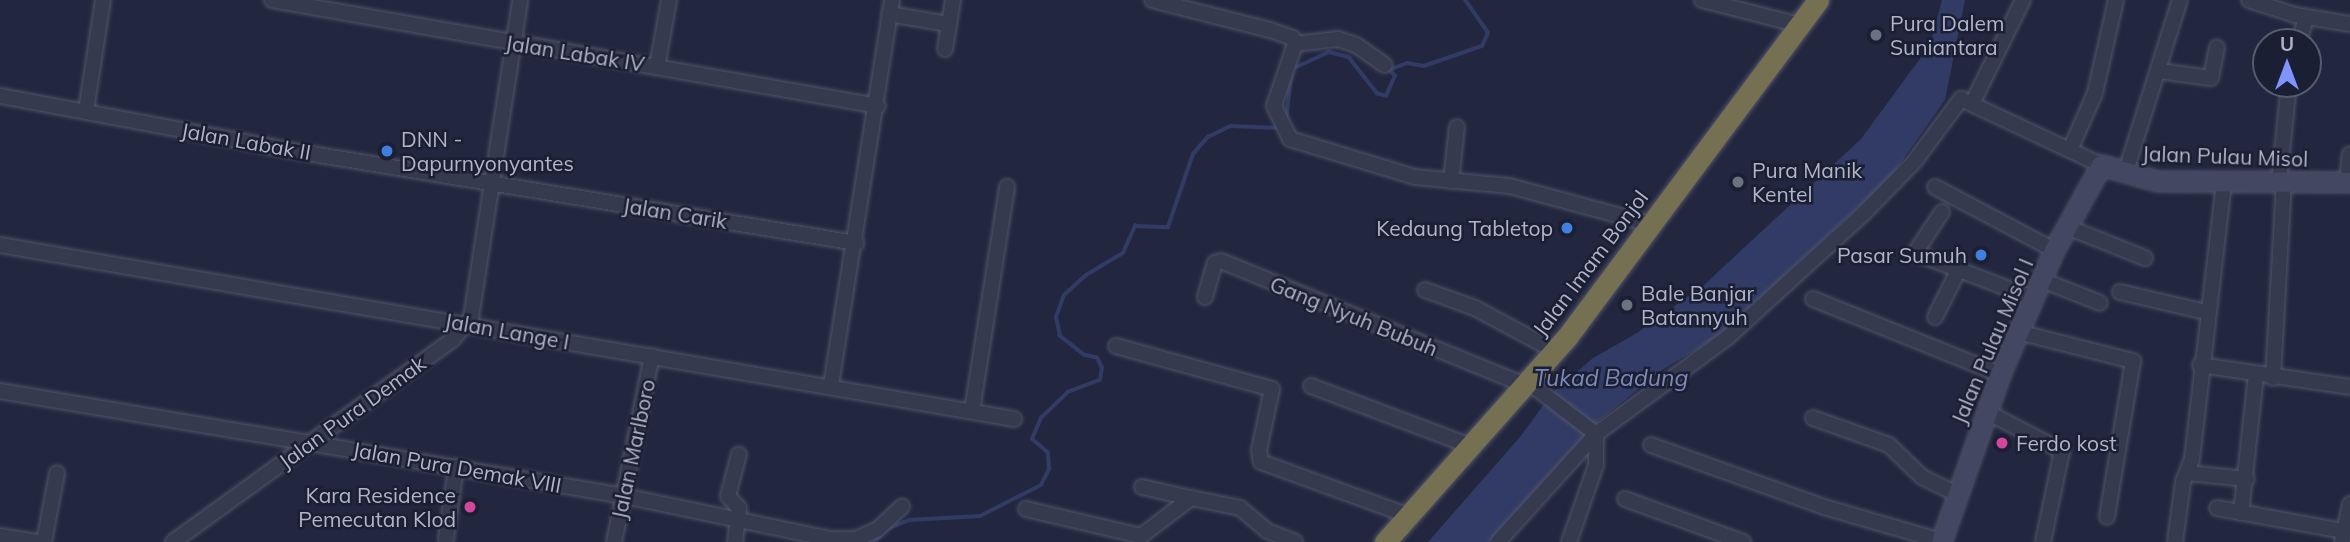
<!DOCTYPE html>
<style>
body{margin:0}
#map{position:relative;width:2350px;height:542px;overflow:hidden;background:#22273f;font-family:Mulish,sans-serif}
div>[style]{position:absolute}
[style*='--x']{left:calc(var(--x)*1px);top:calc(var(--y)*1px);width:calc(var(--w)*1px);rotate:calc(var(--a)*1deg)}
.water>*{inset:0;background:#323b65}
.stream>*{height:3.5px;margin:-1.75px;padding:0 1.75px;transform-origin:1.75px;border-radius:1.75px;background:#323b65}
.roads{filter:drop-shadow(0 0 2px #515569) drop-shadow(0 0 2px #515569)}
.street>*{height:14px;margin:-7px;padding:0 7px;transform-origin:7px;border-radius:7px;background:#363a4e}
.secondary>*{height:19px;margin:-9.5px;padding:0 9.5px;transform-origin:9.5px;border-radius:9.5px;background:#444762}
.highway>*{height:21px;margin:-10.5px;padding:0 10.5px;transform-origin:10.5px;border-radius:10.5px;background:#757052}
.dots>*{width:19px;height:19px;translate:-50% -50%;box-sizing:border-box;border:4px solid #1b1f33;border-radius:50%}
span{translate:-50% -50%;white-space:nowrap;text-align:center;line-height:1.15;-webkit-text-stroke:5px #1b1f33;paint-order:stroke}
.poi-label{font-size:21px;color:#b2b5ca}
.left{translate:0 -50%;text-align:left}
.right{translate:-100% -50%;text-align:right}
.street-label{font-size:21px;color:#b2b5ca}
.water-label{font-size:23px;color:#7f89b8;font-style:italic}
.north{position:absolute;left:2252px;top:28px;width:70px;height:70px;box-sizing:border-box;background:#1b1f33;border:2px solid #575b6f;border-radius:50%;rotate:0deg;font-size:19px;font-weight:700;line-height:28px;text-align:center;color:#b2b5ca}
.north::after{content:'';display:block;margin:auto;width:24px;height:32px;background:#8193ff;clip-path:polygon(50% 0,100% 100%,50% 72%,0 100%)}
</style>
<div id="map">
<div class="water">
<i style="clip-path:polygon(1942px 0,1965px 0,1945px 100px,1889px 179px,1717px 337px,1662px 370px,1597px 422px,1489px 542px,1428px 542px,1520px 437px,1553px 392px,1593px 358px,1637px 333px,1704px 285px,1861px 139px,1930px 45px)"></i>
</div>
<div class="stream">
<i style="--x:1286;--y:120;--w:51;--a:-83.3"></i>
<i style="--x:1292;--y:69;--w:41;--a:-24.7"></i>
<i style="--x:1329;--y:52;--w:21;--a:14"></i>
<i style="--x:1349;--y:57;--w:46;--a:52.1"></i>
<i style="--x:1377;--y:93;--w:9;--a:18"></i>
<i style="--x:1386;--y:96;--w:22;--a:-66"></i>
<i style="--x:1395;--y:76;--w:8;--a:-135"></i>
<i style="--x:1389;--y:70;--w:19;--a:-21"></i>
<i style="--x:1407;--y:63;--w:17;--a:10"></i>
<i style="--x:1424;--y:66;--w:61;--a:-19"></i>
<i style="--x:1482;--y:46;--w:14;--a:-65"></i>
<i style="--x:1488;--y:33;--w:40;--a:-124.9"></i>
<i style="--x:875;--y:542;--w:18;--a:-47"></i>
<i style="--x:887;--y:529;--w:24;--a:-22"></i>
<i style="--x:909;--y:520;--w:71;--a:-3.2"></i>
<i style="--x:980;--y:516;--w:68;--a:-26.9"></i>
<i style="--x:1041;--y:485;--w:18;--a:-63"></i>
<i style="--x:1049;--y:469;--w:16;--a:-94"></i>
<i style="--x:1048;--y:453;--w:21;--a:-139"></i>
<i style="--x:1032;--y:439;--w:23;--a:-67"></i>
<i style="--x:1041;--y:418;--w:37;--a:-44"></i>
<i style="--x:1068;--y:392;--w:34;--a:-21"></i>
<i style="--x:1100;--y:380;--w:12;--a:-81"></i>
<i style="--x:1102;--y:368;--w:11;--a:-117"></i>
<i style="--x:1097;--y:358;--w:13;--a:-167"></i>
<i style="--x:1084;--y:355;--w:31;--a:-142"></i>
<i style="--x:1060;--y:336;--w:19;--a:-102"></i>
<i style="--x:1056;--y:317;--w:23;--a:-70"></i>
<i style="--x:1064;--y:295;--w:30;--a:-42"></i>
<i style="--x:1086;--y:275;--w:43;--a:-30.7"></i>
<i style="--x:1123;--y:253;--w:30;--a:-66"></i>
<i style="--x:1135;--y:226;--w:33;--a:2"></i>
<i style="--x:1168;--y:227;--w:77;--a:-71.1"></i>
<i style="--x:1193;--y:154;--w:23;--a:-49"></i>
<i style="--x:1208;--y:137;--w:25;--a:-26"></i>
<i style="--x:1231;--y:126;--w:49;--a:2.3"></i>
</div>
<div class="roads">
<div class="street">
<i style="--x:272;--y:0;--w:615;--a:9.92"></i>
<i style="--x:1152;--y:0;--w:122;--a:14.3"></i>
<i style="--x:1270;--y:30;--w:24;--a:19"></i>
<i style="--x:1293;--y:38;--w:6;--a:72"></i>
<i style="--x:1702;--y:0;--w:101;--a:14.3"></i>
<i style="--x:2249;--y:0;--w:48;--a:18.1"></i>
<i style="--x:2295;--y:15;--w:56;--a:9.3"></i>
<i style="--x:889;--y:14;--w:60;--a:9.6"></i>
<i style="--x:2299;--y:42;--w:26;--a:-74"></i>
<i style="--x:1295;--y:44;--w:65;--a:108.7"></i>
<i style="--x:1274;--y:106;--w:37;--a:64"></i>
<i style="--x:1290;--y:139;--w:131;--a:16.9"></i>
<i style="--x:1415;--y:177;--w:95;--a:5.4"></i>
<i style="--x:1510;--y:186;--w:145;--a:15.2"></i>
<i style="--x:1295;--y:44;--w:43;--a:-6.6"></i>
<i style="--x:1338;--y:39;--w:19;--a:18"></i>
<i style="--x:1356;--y:45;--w:35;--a:35"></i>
<i style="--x:945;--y:49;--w:50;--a:-80.7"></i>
<i style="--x:657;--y:67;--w:68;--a:-79.8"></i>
<i style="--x:2159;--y:71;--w:52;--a:7.7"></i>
<i style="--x:2211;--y:78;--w:31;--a:-79"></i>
<i style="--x:0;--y:96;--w:293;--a:10.6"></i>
<i style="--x:288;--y:150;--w:576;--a:9.3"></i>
<i style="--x:1972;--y:104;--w:116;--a:-63.9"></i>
<i style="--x:86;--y:111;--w:112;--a:-81.3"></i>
<i style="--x:2070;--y:150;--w:62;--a:-66.3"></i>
<i style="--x:2095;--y:93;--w:95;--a:-77.3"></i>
<i style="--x:2125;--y:174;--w:182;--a:-72.5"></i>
<i style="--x:1451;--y:181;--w:54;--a:-83.7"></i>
<i style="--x:2347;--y:181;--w:27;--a:-84"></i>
<i style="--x:2279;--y:182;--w:99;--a:-84.2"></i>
<i style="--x:1935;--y:187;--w:135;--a:27.9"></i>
<i style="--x:1942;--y:212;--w:49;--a:123.4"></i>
<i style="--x:1915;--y:253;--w:126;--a:20.9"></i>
<i style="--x:2067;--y:227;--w:84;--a:21.7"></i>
<i style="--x:0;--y:245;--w:1029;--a:9.74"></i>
<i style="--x:2042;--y:280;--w:62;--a:21.6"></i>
<i style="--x:1425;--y:290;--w:53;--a:19.8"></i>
<i style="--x:1475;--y:308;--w:91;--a:28.3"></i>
<i style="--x:2120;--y:292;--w:88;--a:13.1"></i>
<i style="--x:1205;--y:297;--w:35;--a:-74"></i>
<i style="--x:1215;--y:263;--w:6;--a:-18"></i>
<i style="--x:1221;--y:261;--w:328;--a:22.2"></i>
<i style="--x:1813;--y:299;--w:201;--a:21.9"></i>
<i style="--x:1935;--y:317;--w:54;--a:-63.4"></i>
<i style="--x:2018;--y:332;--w:119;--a:14.2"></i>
<i style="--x:2133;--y:361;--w:158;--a:99.5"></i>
<i style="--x:1116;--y:346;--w:162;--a:15.4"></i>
<i style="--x:1272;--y:389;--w:62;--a:102"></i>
<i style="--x:1259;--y:450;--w:12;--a:81"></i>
<i style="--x:1261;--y:462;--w:158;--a:20"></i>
<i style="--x:2200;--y:365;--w:152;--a:8.3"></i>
<i style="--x:2273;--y:378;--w:196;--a:-86.8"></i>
<i style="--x:1528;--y:382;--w:86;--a:37.4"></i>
<i style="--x:1596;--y:434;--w:31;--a:90"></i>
<i style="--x:1596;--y:465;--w:82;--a:109.3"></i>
<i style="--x:831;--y:385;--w:390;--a:-81"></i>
<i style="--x:1311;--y:386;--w:168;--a:20.6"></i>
<i style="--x:0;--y:391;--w:633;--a:9.55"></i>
<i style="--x:624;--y:496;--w:210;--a:11.8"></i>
<i style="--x:830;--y:539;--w:26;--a:0"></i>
<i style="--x:856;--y:539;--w:24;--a:-24"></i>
<i style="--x:878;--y:529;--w:33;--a:-43"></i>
<i style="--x:972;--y:411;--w:227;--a:-81.1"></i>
<i style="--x:1985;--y:411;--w:87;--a:27.5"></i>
<i style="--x:2062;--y:451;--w:93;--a:101.8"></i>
<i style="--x:1813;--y:418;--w:81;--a:19.6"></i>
<i style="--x:1889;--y:445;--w:46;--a:44.1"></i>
<i style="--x:1922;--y:477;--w:39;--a:26"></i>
<i style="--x:1651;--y:445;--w:184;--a:19.7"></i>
<i style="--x:1824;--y:507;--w:122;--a:16.2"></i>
<i style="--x:2187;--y:473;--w:60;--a:5.7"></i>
<i style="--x:1142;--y:487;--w:50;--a:12.7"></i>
<i style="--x:1625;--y:499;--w:126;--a:20"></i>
<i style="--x:2217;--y:508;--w:129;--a:10.3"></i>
<i style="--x:1026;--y:509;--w:118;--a:13.2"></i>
<i style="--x:1141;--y:536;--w:63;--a:-37.2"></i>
<i style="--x:1191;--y:498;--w:50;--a:11.5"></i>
<i style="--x:1240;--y:508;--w:35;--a:40"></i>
<i style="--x:1267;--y:531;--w:30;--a:21"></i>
<i style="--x:2241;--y:513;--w:138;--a:-83.8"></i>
<i style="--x:0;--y:536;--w:36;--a:9"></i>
<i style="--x:446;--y:539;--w:73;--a:-82.1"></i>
<i style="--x:44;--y:542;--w:70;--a:-79.3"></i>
<i style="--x:173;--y:542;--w:346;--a:-35.9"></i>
<i style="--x:453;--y:339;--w:28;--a:-49"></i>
<i style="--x:471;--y:318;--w:322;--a:-81.2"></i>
<i style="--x:614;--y:542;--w:190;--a:-78.5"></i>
<i style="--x:735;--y:542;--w:34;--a:-83"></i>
<i style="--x:739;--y:508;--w:16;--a:-133"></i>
<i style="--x:728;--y:496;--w:43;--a:-75.3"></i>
<i style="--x:1498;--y:542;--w:146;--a:-47.8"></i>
<i style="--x:1596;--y:434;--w:164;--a:-36.3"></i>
<i style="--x:1728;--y:337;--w:183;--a:-42.3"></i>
<i style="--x:1863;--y:214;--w:73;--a:-45.6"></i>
<i style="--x:1914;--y:162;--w:79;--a:-53.3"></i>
<i style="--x:1961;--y:99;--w:155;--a:25.2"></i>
<i style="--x:2175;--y:542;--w:61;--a:-82.4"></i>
<i style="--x:2183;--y:482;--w:25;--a:-69"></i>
<i style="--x:2192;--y:459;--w:279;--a:-83.4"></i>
<i style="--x:2342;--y:542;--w:39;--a:-78"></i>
</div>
<div class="secondary">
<i style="--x:1941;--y:542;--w:178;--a:-70.6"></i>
<i style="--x:2000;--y:374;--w:135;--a:-66.5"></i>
<i style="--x:2054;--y:250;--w:97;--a:-61.1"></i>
<i style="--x:2101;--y:165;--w:58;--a:15.9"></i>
<i style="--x:2157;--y:181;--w:193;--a:0.3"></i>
</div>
<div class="highway">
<i style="--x:1385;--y:542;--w:274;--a:-48.4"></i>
<i style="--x:1567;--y:337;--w:420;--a:-53.3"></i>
</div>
</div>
<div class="dots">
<i style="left:1876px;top:35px;background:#6b7280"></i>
<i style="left:387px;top:151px;background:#3f7fe0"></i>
<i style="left:1738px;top:182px;background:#6b7280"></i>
<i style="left:1567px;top:228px;background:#3f7fe0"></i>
<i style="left:1981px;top:255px;background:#3f7fe0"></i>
<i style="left:1627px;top:305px;background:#6b7280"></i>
<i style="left:2002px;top:443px;background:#d1479c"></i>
<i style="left:470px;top:507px;background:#d1479c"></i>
</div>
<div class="poi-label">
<span class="left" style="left:1890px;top:35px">Pura Dalem<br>Suniantara</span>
<span class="left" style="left:401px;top:151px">DNN -<br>Dapurnyonyantes</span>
<span class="left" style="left:1752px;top:182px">Pura Manik<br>Kentel</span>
<span class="right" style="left:1553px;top:228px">Kedaung Tabletop</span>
<span class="right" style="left:1967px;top:255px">Pasar Sumuh</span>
<span class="left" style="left:1641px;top:305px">Bale Banjar<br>Batannyuh</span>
<span class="left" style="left:2016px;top:443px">Ferdo kost</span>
<span class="right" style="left:456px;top:507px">Kara Residence<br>Pemecutan Klod</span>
</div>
<div class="street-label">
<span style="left:575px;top:53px;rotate:9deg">Jalan Labak IV</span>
<span style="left:246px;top:141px;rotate:10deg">Jalan Labak II</span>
<span style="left:2225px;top:156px;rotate:2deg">Jalan Pulau Misol</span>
<span style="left:675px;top:213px;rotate:9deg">Jalan Carik</span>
<span style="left:1590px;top:263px;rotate:-53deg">Jalan Imam Bonjol</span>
<span style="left:1354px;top:316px;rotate:22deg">Gang Nyuh Bubuh</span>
<span style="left:507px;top:331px;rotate:10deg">Jalan Lange I</span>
<span style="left:1992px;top:341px;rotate:-67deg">Jalan Pulau Misol I</span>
<span style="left:352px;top:412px;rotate:-36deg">Jalan Pura Demak</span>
<span style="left:633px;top:449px;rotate:-78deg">Jalan Marlboro</span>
<span style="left:457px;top:467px;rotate:10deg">Jalan Pura Demak VIII</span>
</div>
<div class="water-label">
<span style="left:1611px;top:378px">Tukad Badung</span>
</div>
<div class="north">U</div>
</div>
